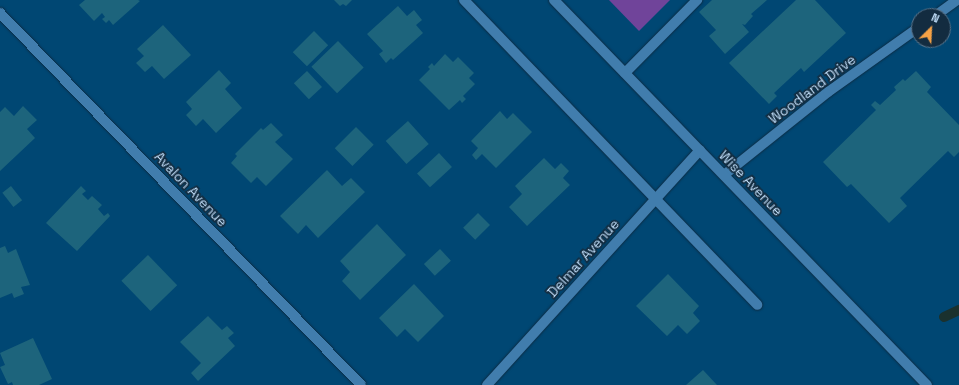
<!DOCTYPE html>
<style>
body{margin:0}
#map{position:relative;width:959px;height:385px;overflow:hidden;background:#004773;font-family:"Space Grotesk",sans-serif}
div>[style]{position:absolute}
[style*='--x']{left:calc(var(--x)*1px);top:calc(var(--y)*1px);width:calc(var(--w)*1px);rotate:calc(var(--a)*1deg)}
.green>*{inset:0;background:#70449a}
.stream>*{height:10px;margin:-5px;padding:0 5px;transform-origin:5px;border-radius:5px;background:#1a312e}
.building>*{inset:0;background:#1d647c;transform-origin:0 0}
.roads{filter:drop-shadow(0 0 1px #0c2c44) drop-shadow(0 0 1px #0c2c44)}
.lane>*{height:10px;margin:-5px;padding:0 5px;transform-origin:5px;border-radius:5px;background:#417dad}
.street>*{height:10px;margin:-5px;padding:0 5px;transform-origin:5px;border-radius:5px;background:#417dad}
.secondary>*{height:10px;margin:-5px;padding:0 5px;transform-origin:5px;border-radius:5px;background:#417dad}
span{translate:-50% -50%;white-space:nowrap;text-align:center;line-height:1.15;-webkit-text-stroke:3.5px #132c40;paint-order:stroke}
.street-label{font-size:14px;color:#c1def9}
.north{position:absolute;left:911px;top:8px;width:40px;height:40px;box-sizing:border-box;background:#132c40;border:1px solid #59738a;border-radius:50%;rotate:24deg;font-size:11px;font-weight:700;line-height:16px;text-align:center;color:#c1def9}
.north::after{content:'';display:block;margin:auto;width:14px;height:18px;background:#f6a246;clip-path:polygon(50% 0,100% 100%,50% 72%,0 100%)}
</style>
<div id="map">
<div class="green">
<i style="clip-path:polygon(609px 0,670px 0,639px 31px)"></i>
</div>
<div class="stream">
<i style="--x:944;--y:317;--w:17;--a:-25"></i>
</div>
<div class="building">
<i style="clip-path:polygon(85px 0,138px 0,140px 1px,113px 25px,109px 20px,106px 23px,102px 19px,105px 17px,102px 13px,94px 21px,79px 5px)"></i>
<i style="clip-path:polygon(334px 0,352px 0,346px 6px,343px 4px,340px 6px)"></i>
<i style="clip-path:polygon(712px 0,767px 0,751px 14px,753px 16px,745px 25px,742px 24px,749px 32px,725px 54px,709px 36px,716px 30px,699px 12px)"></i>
<i style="clip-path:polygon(796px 0,815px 0,846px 33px,804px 72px,801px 68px,774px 93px,777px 96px,769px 104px,729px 63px)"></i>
<i style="clip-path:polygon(398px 6px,407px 16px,414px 10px,422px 20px,416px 25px,423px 33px,393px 60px,391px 58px,386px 63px,379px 54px,383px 51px,367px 34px)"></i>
<i style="clip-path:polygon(163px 25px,191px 55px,164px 79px,152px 66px,145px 72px,136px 63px,144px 56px,137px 49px)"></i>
<i style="left:314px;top:31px;width:20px;height:30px;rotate:45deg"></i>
<i style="left:338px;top:41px;width:37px;height:37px;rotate:46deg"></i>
<i style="clip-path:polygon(445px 54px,453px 62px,458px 57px,474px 73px,469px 78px,475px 84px,463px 96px,466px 99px,462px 103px,460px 100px,449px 110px,419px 80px,430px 69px,428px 67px,432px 63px,434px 66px)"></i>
<i style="clip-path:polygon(219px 70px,231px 83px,225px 89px,242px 108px,216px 133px,203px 119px,196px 126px,186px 115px,192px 109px,186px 102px)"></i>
<i style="left:307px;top:71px;width:22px;height:18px;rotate:47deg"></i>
<i style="clip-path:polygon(916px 71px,931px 87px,927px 92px,959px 125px,959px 152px,954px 157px,948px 151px,900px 198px,907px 206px,889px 223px,851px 184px,847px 187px,823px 162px,876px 110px,871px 105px,875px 101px,880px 105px,896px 90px,894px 87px,903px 79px,905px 81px)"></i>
<i style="clip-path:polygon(23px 106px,37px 120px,27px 129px,35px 138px,0 171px,0 112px,5px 107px,14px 116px)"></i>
<i style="clip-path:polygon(500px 111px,507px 119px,513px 113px,532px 132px,496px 168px,482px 154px,476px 160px,472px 155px,478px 148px,471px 141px)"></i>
<i style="left:408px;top:121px;width:31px;height:30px;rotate:48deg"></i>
<i style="clip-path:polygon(271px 123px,283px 135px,275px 142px,293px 159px,266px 186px,257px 177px,251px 183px,231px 163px,237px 156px,235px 154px,261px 128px,263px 130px)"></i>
<i style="left:356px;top:127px;width:25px;height:30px;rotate:45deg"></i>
<i style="left:439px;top:153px;width:19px;height:30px;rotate:47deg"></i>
<i style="clip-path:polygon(544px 158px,555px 169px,561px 163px,569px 171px,563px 178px,570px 185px,527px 226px,509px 207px,522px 194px,515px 186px)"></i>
<i style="clip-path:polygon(327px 170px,342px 186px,351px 178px,365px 192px,318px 238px,306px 225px,298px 234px,280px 216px)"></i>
<i style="left:11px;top:186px;width:18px;height:11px;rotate:52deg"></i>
<i style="clip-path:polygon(81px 186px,86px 191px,82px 194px,88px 200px,92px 196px,102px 205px,98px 209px,104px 216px,108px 213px,110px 216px,77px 251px,46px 223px)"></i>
<i style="left:478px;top:213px;width:17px;height:21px;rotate:45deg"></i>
<i style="clip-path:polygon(377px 224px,406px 255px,360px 300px,342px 281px,350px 272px,340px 261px)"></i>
<i style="clip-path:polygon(5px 246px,8px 253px,16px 249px,30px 285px,21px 287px,24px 294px,14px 298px,12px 293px,0 298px,0 248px)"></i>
<i style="left:440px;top:249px;width:16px;height:22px;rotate:47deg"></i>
<i style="left:148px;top:255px;width:42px;height:37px;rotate:46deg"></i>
<i style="clip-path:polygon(668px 274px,699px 306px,693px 313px,700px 321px,687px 334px,678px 325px,667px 336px,636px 306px)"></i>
<i style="clip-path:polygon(414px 284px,444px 316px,418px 342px,405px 329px,397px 337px,379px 318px)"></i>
<i style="clip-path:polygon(208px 316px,222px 330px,227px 326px,234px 333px,228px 338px,235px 346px,198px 381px,191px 373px,201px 363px,180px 342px)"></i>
<i style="clip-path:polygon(33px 338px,52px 379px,39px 385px,13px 385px,12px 382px,8px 384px,0 367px,5px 365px,0 353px)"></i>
<i style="clip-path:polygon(703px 370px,717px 385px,686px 385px)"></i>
</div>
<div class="roads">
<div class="lane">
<i style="--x:625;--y:73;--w:103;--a:-45.4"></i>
</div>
<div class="street">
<i style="--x:464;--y:0;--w:423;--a:46.1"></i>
<i style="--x:0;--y:13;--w:518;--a:45.86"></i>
<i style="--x:935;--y:16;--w:27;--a:-36"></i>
<i style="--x:724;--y:175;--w:133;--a:-38.6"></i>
<i style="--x:828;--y:92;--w:112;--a:-35.5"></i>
<i style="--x:487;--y:385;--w:317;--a:-47.8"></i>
</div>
<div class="secondary">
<i style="--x:554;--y:0;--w:536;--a:45.91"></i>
</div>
</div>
<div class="street-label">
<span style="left:812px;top:89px;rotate:-37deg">Woodland Drive</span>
<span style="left:751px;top:183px;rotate:46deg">Wise Avenue</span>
<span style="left:191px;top:189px;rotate:46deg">Avalon Avenue</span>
<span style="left:583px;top:258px;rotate:-48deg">Delmar Avenue</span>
</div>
<div class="north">N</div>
</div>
